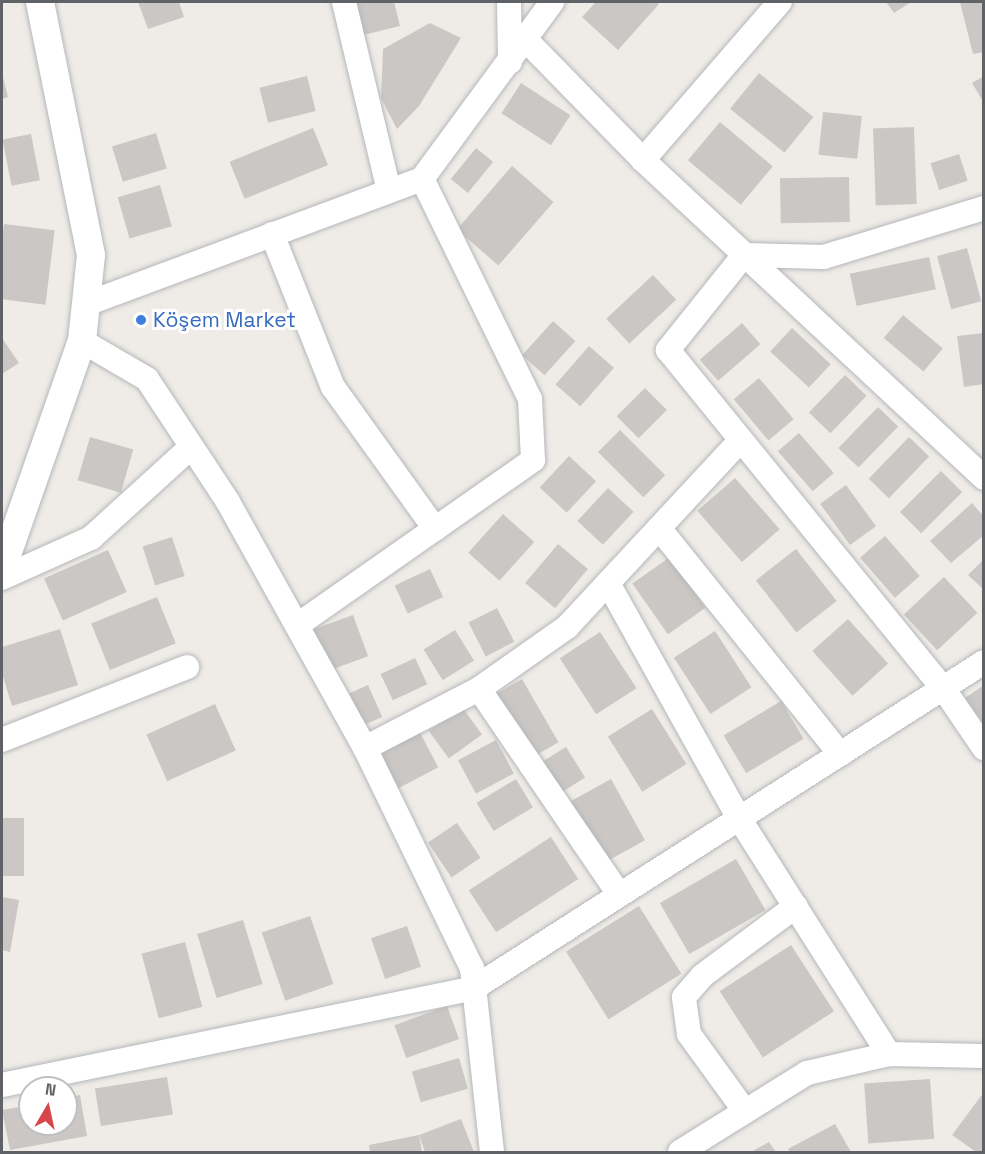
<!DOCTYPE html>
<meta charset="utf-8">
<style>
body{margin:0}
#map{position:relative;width:985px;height:1154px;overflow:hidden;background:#efece7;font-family:"Space Grotesk",sans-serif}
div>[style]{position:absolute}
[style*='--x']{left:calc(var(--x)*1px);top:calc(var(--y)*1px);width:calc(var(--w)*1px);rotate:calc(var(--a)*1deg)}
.building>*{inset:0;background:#cac7c4;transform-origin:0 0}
.roads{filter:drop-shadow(0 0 2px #b4b7ba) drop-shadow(0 0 2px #b4b7ba)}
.minor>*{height:24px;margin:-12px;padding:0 12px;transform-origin:12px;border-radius:12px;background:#fff}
.tertiary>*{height:28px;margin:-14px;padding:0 14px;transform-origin:14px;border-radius:14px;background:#fff}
.dots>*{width:16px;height:16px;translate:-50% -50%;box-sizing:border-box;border:3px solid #fff;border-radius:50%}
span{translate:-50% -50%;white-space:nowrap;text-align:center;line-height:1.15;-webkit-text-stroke:6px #fff;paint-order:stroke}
.shop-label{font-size:21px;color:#366cbe}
.left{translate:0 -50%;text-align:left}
.frame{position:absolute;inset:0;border:3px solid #5f6266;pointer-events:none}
.north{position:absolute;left:18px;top:1076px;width:60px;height:60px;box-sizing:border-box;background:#fff;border:2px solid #bfc0c2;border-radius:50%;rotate:9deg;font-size:16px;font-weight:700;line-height:24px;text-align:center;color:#5f6266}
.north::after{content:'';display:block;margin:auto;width:21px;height:27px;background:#d6464c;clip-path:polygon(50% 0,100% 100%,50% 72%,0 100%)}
</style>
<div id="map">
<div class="building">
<i style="clip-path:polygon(138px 2px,179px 2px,184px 17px,148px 29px)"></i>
<i style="clip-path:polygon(355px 2px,394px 2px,400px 26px,363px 35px)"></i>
<i style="clip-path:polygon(596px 2px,657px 2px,659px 4px,618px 50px,582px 17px)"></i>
<i style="clip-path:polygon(886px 2px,911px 2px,894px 13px)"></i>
<i style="clip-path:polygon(960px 2px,984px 2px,984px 52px,973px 54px)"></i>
<i style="clip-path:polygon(430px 23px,461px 38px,419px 106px,397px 129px,381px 98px,383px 49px)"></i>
<i style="clip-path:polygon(2px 73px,8px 97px,2px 99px)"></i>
<i style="left:759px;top:73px;width:70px;height:46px;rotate:39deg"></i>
<i style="left:307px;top:76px;width:36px;height:49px;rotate:76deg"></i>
<i style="clip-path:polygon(984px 76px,984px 103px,972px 83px)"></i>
<i style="left:521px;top:83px;width:59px;height:36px;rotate:33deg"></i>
<i style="left:823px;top:112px;width:39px;height:43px;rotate:6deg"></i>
<i style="left:720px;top:122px;width:69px;height:50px;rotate:40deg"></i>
<i style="left:914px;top:127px;width:77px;height:41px;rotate:88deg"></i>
<i style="left:313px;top:128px;width:40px;height:90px;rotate:68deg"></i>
<i style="left:156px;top:133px;width:37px;height:46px;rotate:73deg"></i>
<i style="left:31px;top:134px;width:47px;height:29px;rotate:79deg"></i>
<i style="left:476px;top:148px;width:22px;height:40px;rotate:39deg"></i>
<i style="left:959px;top:154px;width:28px;height:30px;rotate:72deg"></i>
<i style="left:512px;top:166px;width:55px;height:84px;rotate:41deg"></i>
<i style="left:849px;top:177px;width:45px;height:69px;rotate:89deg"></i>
<i style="left:160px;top:185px;width:43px;height:44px;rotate:74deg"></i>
<i style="left:4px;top:224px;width:51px;height:75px;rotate:7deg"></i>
<i style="left:967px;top:248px;width:55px;height:31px;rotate:75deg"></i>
<i style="left:929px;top:257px;width:33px;height:81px;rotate:78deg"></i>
<i style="left:653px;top:275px;width:34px;height:64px;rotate:47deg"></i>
<i style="left:903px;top:315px;width:52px;height:30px;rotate:40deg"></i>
<i style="left:553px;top:321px;width:30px;height:46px;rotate:42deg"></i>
<i style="left:742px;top:323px;width:28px;height:56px;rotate:49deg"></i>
<i style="left:792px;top:328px;width:53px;height:32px;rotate:43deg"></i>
<i style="clip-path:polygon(984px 333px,984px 384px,964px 387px,957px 336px)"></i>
<i style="clip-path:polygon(2px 338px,19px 363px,2px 374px)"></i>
<i style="left:589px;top:346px;width:33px;height:51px;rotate:41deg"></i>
<i style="left:845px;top:375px;width:30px;height:52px;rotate:44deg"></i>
<i style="left:759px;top:378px;width:54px;height:33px;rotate:50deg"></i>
<i style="left:645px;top:388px;width:31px;height:40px;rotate:45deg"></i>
<i style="left:878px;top:407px;width:28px;height:57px;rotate:44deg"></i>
<i style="left:620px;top:430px;width:64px;height:31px;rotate:45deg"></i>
<i style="left:799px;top:433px;width:53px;height:28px;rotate:49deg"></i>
<i style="left:90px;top:437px;width:45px;height:45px;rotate:16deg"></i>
<i style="left:909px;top:437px;width:28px;height:58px;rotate:44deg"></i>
<i style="left:569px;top:456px;width:37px;height:43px;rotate:43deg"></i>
<i style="left:941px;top:471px;width:30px;height:58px;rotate:45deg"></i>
<i style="left:735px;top:478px;width:68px;height:50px;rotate:49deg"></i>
<i style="left:846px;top:485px;width:51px;height:32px;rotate:54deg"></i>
<i style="left:608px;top:488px;width:35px;height:45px;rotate:43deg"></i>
<i style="clip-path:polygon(972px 503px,984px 517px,984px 535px,951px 563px,930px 541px)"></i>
<i style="left:503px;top:514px;width:42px;height:52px;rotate:42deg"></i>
<i style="left:885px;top:536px;width:53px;height:33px;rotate:49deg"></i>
<i style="left:172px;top:537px;width:41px;height:31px;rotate:72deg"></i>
<i style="left:558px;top:544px;width:39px;height:51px;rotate:40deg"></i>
<i style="left:796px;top:549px;width:66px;height:51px;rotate:52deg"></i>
<i style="left:108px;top:550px;width:46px;height:70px;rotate:66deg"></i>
<i style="left:670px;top:557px;width:62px;height:46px;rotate:55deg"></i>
<i style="clip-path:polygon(984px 559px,984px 590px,968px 575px)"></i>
<i style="left:430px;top:569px;width:31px;height:39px;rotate:65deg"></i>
<i style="left:944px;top:577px;width:49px;height:55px;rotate:47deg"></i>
<i style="left:157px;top:597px;width:50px;height:71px;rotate:68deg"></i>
<i style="left:497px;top:608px;width:38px;height:32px;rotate:63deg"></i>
<i style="left:353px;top:615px;width:44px;height:42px;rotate:70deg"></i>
<i style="left:848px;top:619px;width:60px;height:48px;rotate:48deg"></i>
<i style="clip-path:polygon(60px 629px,78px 685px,12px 706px,2px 673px,2px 647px)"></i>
<i style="left:455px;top:630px;width:36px;height:37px;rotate:58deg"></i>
<i style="left:715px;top:631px;width:67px;height:49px;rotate:57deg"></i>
<i style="left:600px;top:632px;width:67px;height:48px;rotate:57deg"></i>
<i style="left:415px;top:658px;width:29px;height:38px;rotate:65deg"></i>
<i style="left:522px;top:679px;width:73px;height:30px;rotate:60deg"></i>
<i style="left:368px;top:685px;width:35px;height:20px;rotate:66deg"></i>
<i style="clip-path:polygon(984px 685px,984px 724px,965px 698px)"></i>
<i style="left:781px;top:701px;width:44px;height:67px;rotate:59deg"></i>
<i style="left:215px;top:704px;width:51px;height:75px;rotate:66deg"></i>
<i style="left:462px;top:707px;width:34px;height:41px;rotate:54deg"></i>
<i style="left:652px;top:709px;width:65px;height:52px;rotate:58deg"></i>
<i style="left:419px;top:731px;width:41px;height:45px;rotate:62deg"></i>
<i style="left:496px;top:740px;width:38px;height:43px;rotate:62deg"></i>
<i style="left:566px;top:747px;width:36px;height:29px;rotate:58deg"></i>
<i style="left:516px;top:779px;width:33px;height:46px;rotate:59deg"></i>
<i style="left:611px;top:779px;width:70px;height:48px;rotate:61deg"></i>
<i style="left:2px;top:818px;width:22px;height:58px"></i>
<i style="left:457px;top:823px;width:42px;height:35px;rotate:56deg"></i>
<i style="left:551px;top:837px;width:50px;height:98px;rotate:57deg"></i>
<i style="left:736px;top:859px;width:59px;height:88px;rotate:60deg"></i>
<i style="clip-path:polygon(2px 897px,19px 900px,10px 952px,2px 950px)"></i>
<i style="left:639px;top:906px;width:80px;height:86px;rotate:58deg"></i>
<i style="left:310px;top:916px;width:72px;height:51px;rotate:71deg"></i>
<i style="left:243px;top:920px;width:67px;height:48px;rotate:73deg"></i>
<i style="left:407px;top:926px;width:43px;height:38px;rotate:71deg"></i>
<i style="left:185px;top:942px;width:67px;height:45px;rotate:75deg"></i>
<i style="left:791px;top:945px;width:79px;height:85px;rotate:57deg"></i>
<i style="left:447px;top:1006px;width:35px;height:56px;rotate:70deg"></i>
<i style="left:459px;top:1058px;width:32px;height:49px;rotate:74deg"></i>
<i style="left:167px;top:1077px;width:38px;height:73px;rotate:81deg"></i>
<i style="left:930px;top:1079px;width:60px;height:66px;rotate:86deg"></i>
<i style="clip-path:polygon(984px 1092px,984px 1152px,976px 1152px,952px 1135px)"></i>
<i style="clip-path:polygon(80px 1095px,87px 1136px,10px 1150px,2px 1110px,30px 1105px,30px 1124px,66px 1124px,66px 1098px)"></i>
<i style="clip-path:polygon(461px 1119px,474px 1152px,425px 1152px,419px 1135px)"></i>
<i style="clip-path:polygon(835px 1124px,851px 1152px,790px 1152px,788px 1149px)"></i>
<i style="clip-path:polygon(419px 1135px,422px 1152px,370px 1152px,369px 1145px)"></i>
<i style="clip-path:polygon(769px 1142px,776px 1152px,751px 1152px)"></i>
</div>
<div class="roads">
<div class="minor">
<i style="--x:344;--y:2;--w:194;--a:76.6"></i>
<i style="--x:509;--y:2;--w:60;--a:89"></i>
<i style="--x:526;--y:40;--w:168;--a:45.7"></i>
<i style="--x:643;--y:160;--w:466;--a:43"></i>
<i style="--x:643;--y:160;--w:209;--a:-49.1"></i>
<i style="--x:984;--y:208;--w:167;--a:163"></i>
<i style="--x:824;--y:257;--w:80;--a:-178.6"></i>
<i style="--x:744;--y:255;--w:122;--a:128.7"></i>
<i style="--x:668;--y:350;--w:436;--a:50.9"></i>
<i style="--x:943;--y:688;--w:73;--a:55.7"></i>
<i style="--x:272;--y:234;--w:165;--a:68.3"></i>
<i style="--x:333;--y:387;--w:175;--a:54.3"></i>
<i style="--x:86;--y:304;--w:358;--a:-20.4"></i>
<i style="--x:422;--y:179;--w:220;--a:-53.7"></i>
<i style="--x:82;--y:341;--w:75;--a:30.3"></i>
<i style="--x:147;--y:379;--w:147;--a:56.6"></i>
<i style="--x:228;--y:502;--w:282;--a:60.9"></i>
<i style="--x:365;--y:748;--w:245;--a:64.1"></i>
<i style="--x:472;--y:968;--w:185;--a:83.8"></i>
<i style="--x:659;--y:528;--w:290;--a:51.3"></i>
<i style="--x:2;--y:578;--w:98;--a:-24.2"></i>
<i style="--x:91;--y:538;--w:135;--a:-42.3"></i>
<i style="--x:608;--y:583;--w:269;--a:60.9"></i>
<i style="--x:739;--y:818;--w:280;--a:57.6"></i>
<i style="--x:299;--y:624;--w:286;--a:-35"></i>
<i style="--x:533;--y:460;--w:61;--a:-92.8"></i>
<i style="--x:530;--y:399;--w:245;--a:-116.1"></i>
<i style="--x:479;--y:689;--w:248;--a:55.7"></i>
<i style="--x:2;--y:740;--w:199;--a:-21.5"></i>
<i style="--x:365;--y:748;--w:128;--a:-27.4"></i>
<i style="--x:479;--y:689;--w:108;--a:-35.2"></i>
<i style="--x:567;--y:627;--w:255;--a:-47.1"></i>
<i style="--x:2;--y:1085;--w:482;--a:-11.6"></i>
<i style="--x:474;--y:988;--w:605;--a:-32.59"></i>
<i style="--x:744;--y:1110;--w:94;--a:-125.9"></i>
<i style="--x:689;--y:1034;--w:37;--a:-98"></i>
<i style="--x:684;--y:997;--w:28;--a:-49"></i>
<i style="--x:702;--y:976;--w:117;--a:-36.7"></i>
<i style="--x:680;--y:1152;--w:150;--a:-31.9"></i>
<i style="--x:807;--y:1073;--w:84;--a:-13"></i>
<i style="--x:889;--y:1054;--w:95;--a:1.2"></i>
</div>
<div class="tertiary">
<i style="--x:2;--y:569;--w:242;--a:-70.7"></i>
<i style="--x:82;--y:341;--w:86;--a:-84"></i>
<i style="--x:91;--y:255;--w:258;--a:-101.4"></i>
</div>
</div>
<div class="dots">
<i style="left:141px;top:320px;background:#3f7fe0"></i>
</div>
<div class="shop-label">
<span class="left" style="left:153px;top:320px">Köşem Market</span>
</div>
<div class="frame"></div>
<div class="north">N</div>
</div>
